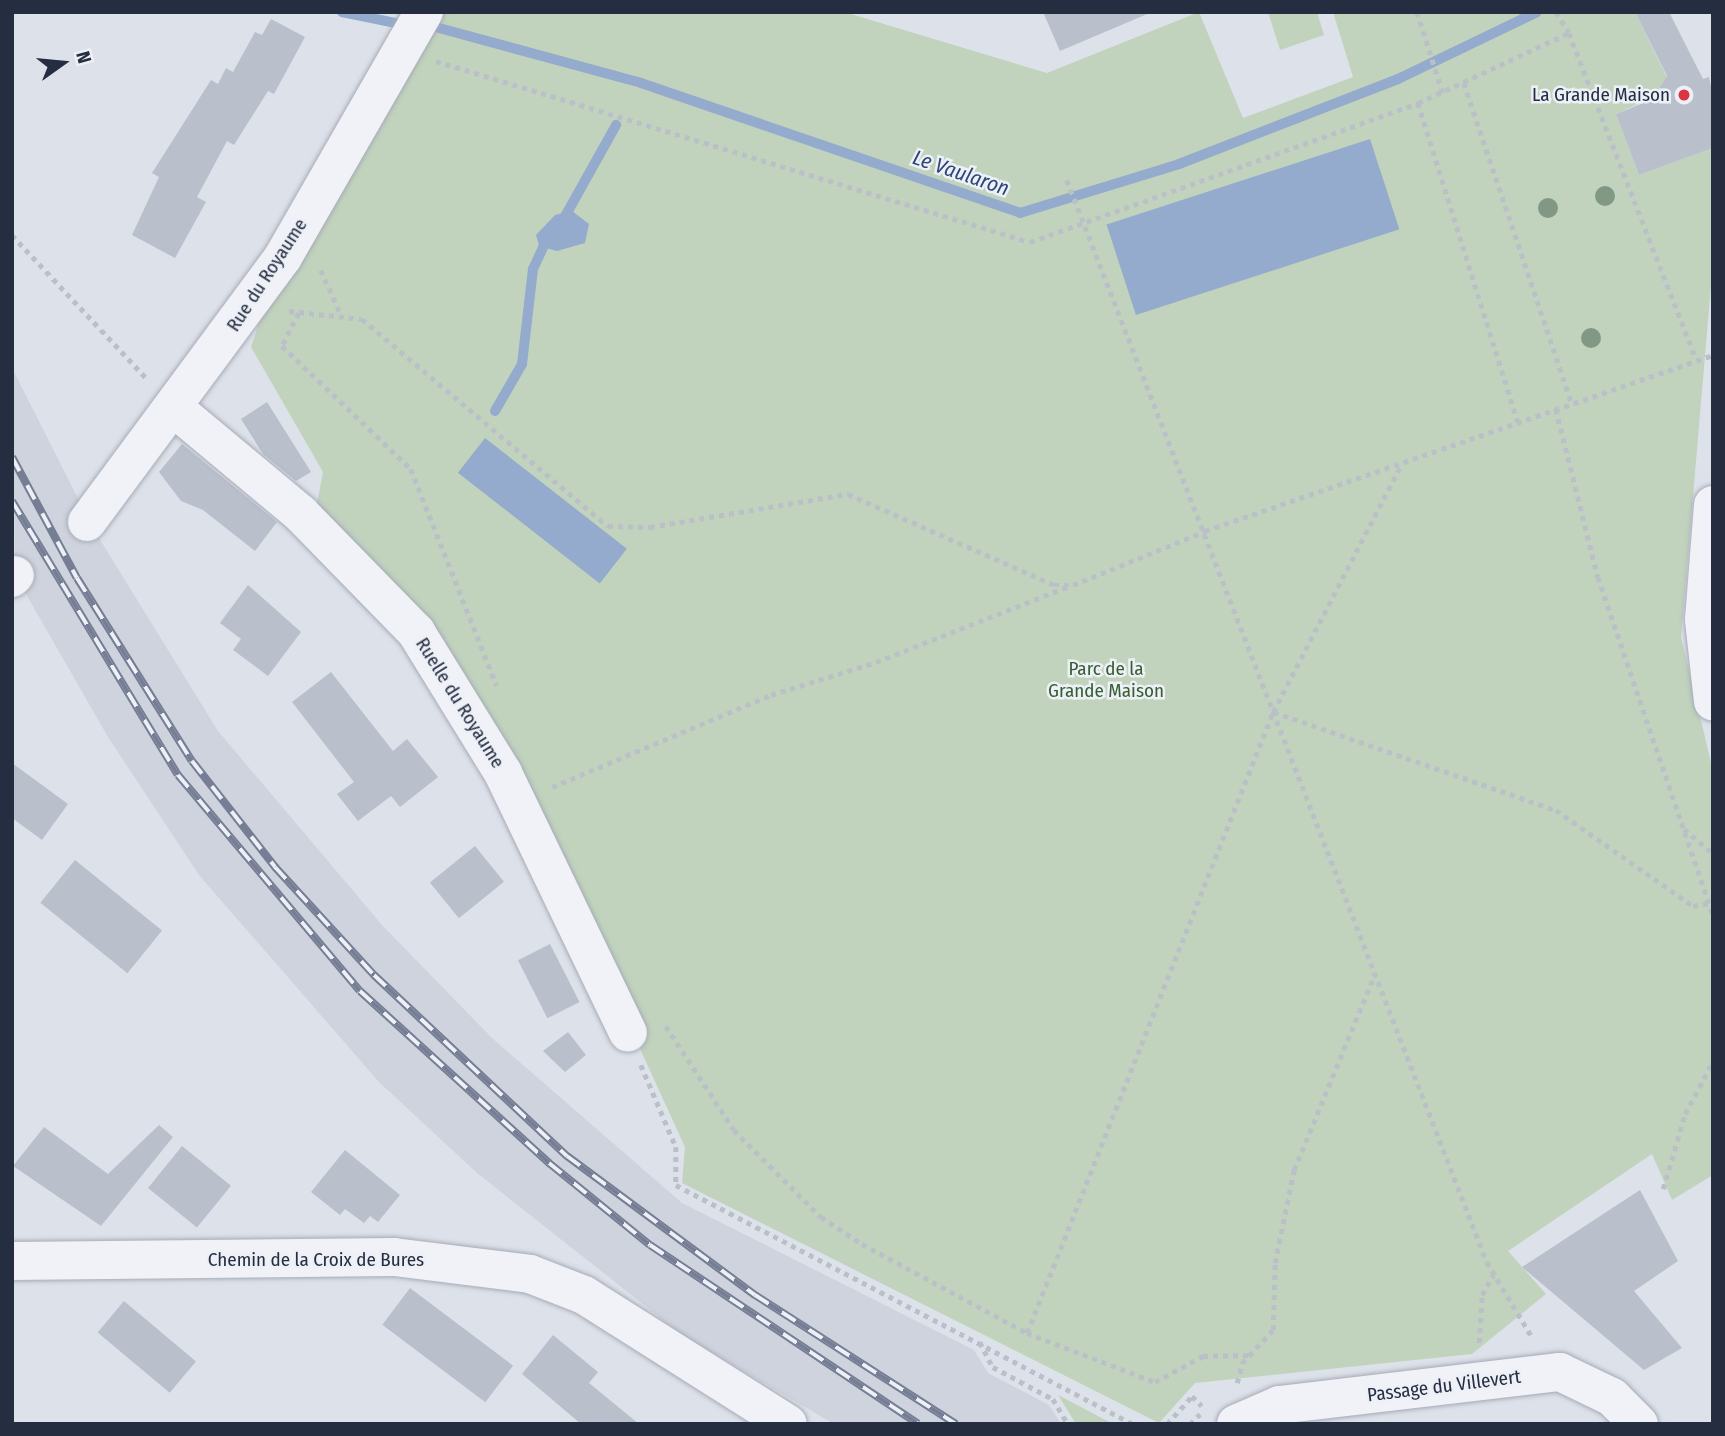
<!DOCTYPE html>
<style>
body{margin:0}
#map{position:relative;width:1725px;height:1436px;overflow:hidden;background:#dde1e9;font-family:"Fira Sans Condensed",sans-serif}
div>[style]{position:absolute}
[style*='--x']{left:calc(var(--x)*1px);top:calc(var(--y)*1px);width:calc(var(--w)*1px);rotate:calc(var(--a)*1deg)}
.built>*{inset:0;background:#cfd3de}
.green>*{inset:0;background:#c1d3bd}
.water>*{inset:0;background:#94abcd;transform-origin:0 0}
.stream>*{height:10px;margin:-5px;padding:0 5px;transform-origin:5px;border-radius:5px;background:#94abcd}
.building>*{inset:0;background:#babfcc;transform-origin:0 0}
.path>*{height:4.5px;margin-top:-2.25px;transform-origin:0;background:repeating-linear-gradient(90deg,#bbbfc8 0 5px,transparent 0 10px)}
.roads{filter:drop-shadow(0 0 2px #a6abb7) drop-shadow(0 0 2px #a6abb7)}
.minor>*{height:38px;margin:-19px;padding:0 19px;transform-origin:19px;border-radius:19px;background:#f0f2f7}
.rail>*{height:8px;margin-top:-4px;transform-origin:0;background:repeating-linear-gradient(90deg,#edf0f6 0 16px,#757e94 0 32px);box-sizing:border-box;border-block:2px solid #757e94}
.trees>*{width:20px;height:20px;margin:-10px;border-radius:50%;background:#819984}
.dots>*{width:19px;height:19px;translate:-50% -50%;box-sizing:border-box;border:4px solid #edf0f6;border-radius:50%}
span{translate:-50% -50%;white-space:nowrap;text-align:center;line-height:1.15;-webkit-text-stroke:5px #edf0f6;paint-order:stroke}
.poi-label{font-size:19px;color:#252d41}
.right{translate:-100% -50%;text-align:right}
.street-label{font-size:19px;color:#252d41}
.park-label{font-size:19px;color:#365e31}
.water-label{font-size:21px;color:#2b4779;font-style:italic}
.frame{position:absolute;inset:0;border:14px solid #252d41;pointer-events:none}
.north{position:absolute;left:28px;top:28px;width:70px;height:70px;-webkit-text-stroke:5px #edf0f6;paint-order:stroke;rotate:75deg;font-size:19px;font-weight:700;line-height:28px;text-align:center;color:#252d41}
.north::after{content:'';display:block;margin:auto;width:24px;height:32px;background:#252d41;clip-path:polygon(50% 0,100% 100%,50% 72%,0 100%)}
</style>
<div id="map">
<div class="built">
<i style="clip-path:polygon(12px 368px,94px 530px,218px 731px,382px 925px,492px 1038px,682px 1203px,974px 1350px,988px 1373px,1049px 1405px,1061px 1424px,834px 1424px,682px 1335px,477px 1173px,379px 1082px,199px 875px,108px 737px,15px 575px)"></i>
</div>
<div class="green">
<i style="clip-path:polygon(431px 12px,844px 12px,1047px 73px,1199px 12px,1243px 118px,1353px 77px,1333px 12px,1635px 12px,1672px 88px,1616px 114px,1639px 175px,1713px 148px,1713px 262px,1681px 637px,1713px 771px,1713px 1175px,1672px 1200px,1652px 1154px,1508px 1251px,1546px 1294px,1472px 1354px,1195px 1383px,1159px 1423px,682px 1183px,685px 1147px,597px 955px,316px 509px,323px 472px,251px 347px,267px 299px)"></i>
<i style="clip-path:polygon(1268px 12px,1317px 12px,1324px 35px,1280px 50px)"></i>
<i style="clip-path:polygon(1058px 1395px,1113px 1424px,1076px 1424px)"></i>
</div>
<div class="water">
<i style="left:1370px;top:139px;width:95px;height:277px;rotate:72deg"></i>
<i style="clip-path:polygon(572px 211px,589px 224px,585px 243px,557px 251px,539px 246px,536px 235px,555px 215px)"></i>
<i style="left:485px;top:438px;width:180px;height:44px;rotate:38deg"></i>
</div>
<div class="stream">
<i style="--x:342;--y:12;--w:54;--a:11.7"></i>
<i style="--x:439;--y:28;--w:209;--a:15.2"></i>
<i style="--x:641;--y:83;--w:401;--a:18.9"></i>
<i style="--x:1020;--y:213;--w:166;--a:-17.1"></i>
<i style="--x:1179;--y:164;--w:235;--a:-21.2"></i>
<i style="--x:1398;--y:79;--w:154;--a:-25.7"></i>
<i style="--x:563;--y:220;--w:109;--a:-60.8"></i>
<i style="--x:495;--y:411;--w:54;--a:-60.1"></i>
<i style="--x:522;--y:364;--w:96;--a:-83.4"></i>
<i style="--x:533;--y:269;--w:35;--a:-65"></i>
</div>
<div class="building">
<i style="clip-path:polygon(1043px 12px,1152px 12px,1060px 51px)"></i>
<i style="clip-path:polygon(1635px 12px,1669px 12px,1703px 79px,1709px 77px,1713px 96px,1713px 148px,1639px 175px,1616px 114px,1653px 99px,1667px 76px)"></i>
<i style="clip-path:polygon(271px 19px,305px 37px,274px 94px,268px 91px,234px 145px,227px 141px,197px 197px,206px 202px,175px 258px,132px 235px,159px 177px,152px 173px,211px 80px,218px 84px,226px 68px,233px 72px,255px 32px,262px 35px)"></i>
<i style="clip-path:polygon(267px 402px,311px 472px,296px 481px,263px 454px,241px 419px)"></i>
<i style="clip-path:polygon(182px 444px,277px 522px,255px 551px,203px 510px,181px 501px,159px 472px)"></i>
<i style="clip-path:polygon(248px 585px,301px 632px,268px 676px,233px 650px,241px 639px,220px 623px)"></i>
<i style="clip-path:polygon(331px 672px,393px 751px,407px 739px,438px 777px,400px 807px,391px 796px,358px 821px,337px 794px,354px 782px,292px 702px)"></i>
<i style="clip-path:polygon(12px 763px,68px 804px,42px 840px,12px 818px)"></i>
<i style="left:475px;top:846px;width:46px;height:58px;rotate:51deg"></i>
<i style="left:75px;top:860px;width:112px;height:55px;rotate:39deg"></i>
<i style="left:550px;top:944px;width:65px;height:36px;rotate:63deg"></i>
<i style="clip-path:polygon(568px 1032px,586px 1055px,565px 1072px,543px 1051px)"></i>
<i style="clip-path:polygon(159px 1125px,173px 1137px,101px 1226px,13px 1166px,44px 1127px,108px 1174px)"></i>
<i style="left:182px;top:1146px;width:63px;height:54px;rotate:39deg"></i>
<i style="clip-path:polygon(345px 1150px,400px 1195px,378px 1222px,370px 1216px,364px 1223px,345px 1209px,340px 1215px,311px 1192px)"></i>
<i style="clip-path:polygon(1640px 1190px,1678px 1261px,1634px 1291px,1682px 1348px,1644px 1370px,1522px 1267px)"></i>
<i style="left:410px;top:1288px;width:129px;height:46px;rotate:37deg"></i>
<i style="left:124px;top:1301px;width:94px;height:41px;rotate:40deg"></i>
<i style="clip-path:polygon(553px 1335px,598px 1372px,589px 1383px,639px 1424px,581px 1424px,522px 1374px)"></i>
</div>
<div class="path">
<i style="--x:1417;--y:12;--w:85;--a:72.2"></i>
<i style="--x:1556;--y:12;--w:24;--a:57"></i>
<i style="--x:436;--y:61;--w:621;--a:16.95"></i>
<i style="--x:1030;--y:242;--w:412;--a:-19.7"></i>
<i style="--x:1418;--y:103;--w:166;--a:-24.9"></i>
<i style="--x:1569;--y:33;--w:347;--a:68.7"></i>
<i style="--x:1464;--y:83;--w:339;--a:71.4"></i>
<i style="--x:1418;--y:103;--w:334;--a:72.6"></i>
<i style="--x:1067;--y:180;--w:1161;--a:68.79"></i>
<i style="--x:1487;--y:1262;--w:87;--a:59"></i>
<i style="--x:12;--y:235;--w:199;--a:46.8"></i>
<i style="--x:321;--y:270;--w:47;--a:66.2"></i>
<i style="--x:289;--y:311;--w:73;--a:6.3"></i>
<i style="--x:362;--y:319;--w:322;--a:40.1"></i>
<i style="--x:608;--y:526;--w:42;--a:1.4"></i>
<i style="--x:650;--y:527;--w:201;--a:-9.5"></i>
<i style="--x:848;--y:494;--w:225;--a:23.8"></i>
<i style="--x:1054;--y:585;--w:19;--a:0"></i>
<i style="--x:1073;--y:585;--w:143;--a:-22.2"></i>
<i style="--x:1205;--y:531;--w:538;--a:-19.11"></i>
<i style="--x:299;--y:313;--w:37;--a:117"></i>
<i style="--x:282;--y:346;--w:178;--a:43.6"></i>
<i style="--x:411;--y:469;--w:233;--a:68.4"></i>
<i style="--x:1556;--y:409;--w:173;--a:76"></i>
<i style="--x:1598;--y:577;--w:356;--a:71.2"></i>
<i style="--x:1274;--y:712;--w:299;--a:19.2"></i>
<i style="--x:1556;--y:810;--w:167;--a:35"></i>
<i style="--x:1693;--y:906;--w:16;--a:-11"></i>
<i style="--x:552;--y:787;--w:238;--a:-22.8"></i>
<i style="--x:771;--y:695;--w:110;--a:-17.4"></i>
<i style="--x:876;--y:662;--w:207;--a:-21.5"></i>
<i style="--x:1684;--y:829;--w:38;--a:40"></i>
<i style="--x:666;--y:1026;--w:124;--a:56.8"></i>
<i style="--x:734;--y:1130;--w:123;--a:45"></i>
<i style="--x:821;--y:1217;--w:49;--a:33.4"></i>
<i style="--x:862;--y:1244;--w:187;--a:28.3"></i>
<i style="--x:1027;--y:1333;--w:137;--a:20.9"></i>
<i style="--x:1155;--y:1382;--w:55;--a:-28.4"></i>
<i style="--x:1203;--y:1356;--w:48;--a:-1.2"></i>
<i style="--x:641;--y:1065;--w:89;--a:66.9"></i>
<i style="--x:676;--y:1147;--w:38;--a:90"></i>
<i style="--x:676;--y:1185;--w:516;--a:27.61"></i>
<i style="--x:1663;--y:1189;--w:78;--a:-73.7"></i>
<i style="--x:1685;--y:1114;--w:60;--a:-62.2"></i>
<i style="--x:1027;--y:1333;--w:668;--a:-68.39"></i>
<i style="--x:1273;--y:712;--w:276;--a:-62.6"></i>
<i style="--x:980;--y:1342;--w:28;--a:63"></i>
<i style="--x:993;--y:1367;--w:68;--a:28.1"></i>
<i style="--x:1053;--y:1399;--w:29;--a:59"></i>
<i style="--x:1479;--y:1343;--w:48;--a:-86.4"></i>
<i style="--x:1482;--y:1295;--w:23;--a:-61"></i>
<i style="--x:1237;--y:1383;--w:21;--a:-76"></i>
<i style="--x:1242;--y:1363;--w:45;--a:-46.8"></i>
<i style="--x:1273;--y:1330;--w:67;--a:-88.3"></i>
<i style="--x:1275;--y:1263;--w:95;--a:-78.5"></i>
<i style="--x:1294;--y:1170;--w:213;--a:-67.6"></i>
<i style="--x:1167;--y:1424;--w:38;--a:-48"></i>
<i style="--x:1192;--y:1396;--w:14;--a:45"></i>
<i style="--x:1190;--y:1424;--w:14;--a:-45"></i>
</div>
<div class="roads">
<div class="minor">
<i style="--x:174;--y:408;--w:165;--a:39.8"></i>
<i style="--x:301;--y:514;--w:165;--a:45.7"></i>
<i style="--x:416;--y:632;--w:166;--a:58.3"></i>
<i style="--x:503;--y:773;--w:288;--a:64.3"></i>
<i style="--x:1713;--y:505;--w:115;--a:94.5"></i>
<i style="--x:1704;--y:620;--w:82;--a:83.7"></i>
<i style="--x:87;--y:522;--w:330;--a:-53.5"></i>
<i style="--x:283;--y:257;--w:283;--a:-60.1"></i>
<i style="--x:12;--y:578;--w:4;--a:-45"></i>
<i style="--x:12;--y:1261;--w:382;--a:-0.6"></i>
<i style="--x:394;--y:1257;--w:137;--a:7.1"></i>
<i style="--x:530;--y:1274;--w:58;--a:21.3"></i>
<i style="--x:584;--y:1295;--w:241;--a:32.3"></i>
<i style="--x:1236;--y:1424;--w:47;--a:-23.8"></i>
<i style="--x:1279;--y:1405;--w:283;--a:-6.7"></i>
<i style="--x:1560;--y:1372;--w:58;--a:25.7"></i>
<i style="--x:1612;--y:1397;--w:38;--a:45"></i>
</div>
</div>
<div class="rail">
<i style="--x:12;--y:457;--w:137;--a:61.8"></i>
<i style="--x:77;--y:578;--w:216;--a:57.9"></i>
<i style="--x:192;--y:761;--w:135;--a:51.9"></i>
<i style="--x:275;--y:867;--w:147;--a:47.5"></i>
<i style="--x:374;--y:975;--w:265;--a:43.2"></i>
<i style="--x:567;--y:1156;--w:234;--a:36.5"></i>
<i style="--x:755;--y:1295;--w:239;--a:32.7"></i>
<i style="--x:12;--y:501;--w:320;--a:58.8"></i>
<i style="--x:178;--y:775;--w:282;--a:49.9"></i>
<i style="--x:360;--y:991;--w:256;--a:42.3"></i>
<i style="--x:549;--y:1163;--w:130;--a:39.1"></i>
<i style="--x:650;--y:1245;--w:322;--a:33.7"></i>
</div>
<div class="trees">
<i style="left:1605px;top:196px"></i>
<i style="left:1548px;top:208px"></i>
<i style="left:1591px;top:338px"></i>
</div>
<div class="dots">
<i style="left:1684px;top:95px;background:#db3540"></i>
</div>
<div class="poi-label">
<span class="right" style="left:1670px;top:95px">La Grande Maison</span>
</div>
<div class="street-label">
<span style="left:267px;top:275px;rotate:-57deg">Rue du Royaume</span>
<span style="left:460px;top:703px;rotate:58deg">Ruelle du Royaume</span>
<span style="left:316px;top:1260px">Chemin de la Croix de Bures</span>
<span style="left:1444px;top:1386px;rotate:-7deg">Passage du Villevert</span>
</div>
<div class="park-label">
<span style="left:1106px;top:680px">Parc de la<br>Grande Maison</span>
</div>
<div class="water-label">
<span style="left:961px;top:173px;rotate:19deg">Le Vaularon</span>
</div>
<div class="frame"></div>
<div class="north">N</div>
</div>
